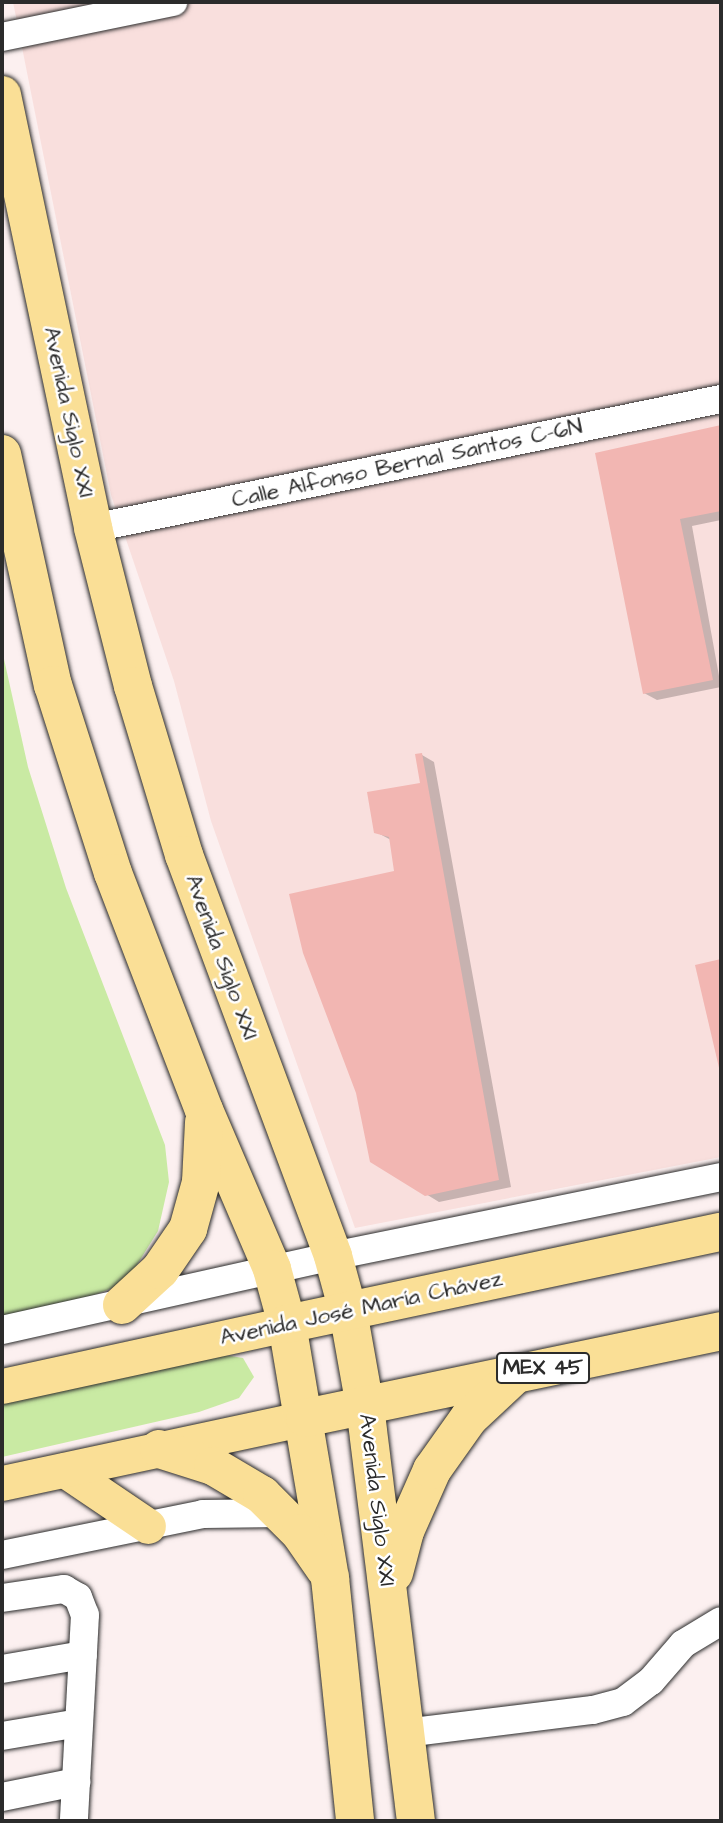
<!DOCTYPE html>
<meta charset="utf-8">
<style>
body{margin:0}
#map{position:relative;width:723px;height:1823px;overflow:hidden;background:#fcf0f0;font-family:"Architects Daughter",sans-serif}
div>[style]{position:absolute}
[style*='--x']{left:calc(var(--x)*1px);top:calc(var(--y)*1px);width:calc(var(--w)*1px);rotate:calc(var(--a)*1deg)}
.built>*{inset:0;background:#f9dfdd}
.green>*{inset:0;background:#c9eaa3}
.shadow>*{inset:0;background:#0003}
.building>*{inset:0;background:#f2b6b2}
.roads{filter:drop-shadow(0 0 2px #2b2b2b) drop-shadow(0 0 2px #2b2b2b)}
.minor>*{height:28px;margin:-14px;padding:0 14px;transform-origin:14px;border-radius:14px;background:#fff}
.major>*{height:35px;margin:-17.5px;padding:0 17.5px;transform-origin:17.5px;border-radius:17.5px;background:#fadf96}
.highway>*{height:38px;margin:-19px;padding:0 19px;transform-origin:19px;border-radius:19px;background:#fadf96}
span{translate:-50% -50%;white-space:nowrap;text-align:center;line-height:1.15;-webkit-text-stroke:5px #fff;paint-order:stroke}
.shield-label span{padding:2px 5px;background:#fff;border:2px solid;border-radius:5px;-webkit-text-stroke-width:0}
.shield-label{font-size:21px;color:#2b2b2b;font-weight:700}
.street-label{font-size:23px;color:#2b2b2b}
.frame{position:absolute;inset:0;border:4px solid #2b2b2b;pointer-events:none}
</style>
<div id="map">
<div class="built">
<i style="clip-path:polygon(13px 2px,721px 2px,721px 1157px,355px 1228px,211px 821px,174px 681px,111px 495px)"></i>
</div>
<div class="green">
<i style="clip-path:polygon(2px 650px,28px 767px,66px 888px,165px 1145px,169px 1182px,158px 1231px,135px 1268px,113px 1288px,72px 1303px,2px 1318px)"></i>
<i style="clip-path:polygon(218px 1354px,243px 1358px,254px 1377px,239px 1398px,199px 1412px,2px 1457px,2px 1400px)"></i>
</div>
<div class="shadow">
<i style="clip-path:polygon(721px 426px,721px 520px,692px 526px,721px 687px,657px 700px,644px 693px,597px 454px)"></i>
<i style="clip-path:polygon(422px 755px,434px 762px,511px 1187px,439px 1202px,372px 1161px,396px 873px,391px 840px,376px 832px,422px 784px)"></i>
<i style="clip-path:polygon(721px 960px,721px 1069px,697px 966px)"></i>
</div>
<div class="building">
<i style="clip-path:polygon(721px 425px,721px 511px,680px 519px,713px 680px,643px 694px,595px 453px)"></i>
<i style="clip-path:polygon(422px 753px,499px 1180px,425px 1196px,370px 1162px,356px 1093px,303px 953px,289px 894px,394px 871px,389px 837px,374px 833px,367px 792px,420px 783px,415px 754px)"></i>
<i style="clip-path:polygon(721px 959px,721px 1072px,720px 1072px,695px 965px)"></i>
</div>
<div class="roads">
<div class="minor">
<i style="--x:2;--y:37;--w:175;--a:-11.6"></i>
<i style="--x:93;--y:528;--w:641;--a:-11.61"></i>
<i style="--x:2;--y:1330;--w:339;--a:-12.6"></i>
<i style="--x:333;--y:1256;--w:396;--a:-11.5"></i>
<i style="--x:2;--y:1555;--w:205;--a:-11.5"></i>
<i style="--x:203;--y:1514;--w:79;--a:-0.7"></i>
<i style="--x:2;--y:1598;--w:63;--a:-8.3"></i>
<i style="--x:64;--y:1589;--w:16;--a:30"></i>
<i style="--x:78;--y:1597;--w:19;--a:69"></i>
<i style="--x:85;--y:1615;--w:206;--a:93.1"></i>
<i style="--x:2;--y:1669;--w:82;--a:-9.8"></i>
<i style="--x:405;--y:1733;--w:189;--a:-7"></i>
<i style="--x:593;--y:1710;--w:31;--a:-15"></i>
<i style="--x:623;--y:1702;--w:35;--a:-37"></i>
<i style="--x:651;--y:1681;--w:49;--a:-49.1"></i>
<i style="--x:683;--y:1644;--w:44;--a:-31.2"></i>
<i style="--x:2;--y:1736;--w:78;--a:-9.6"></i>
<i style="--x:2;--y:1797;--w:76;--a:-11.5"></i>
</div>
<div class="major">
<i style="--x:2;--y:1386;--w:292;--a:-12.3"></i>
<i style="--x:65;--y:1470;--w:100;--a:34"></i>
<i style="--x:2;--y:1483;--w:310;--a:-12.1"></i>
</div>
<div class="highway">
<i style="--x:2;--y:95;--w:442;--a:78.1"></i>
<i style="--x:93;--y:528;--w:163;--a:75.8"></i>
<i style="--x:133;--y:686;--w:177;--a:73.2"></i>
<i style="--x:184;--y:855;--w:428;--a:69.6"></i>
<i style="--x:333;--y:1256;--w:57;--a:74.7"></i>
<i style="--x:348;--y:1311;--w:97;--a:79.9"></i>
<i style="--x:365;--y:1406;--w:418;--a:83"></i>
<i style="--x:2;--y:454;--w:237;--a:77.6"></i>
<i style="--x:53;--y:685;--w:197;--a:72.3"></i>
<i style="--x:113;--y:873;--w:254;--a:69"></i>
<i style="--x:204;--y:1110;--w:173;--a:66.8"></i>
<i style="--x:272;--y:1269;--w:57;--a:74.7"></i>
<i style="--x:287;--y:1324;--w:258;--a:80.4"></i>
<i style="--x:330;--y:1578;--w:244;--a:84.1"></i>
<i style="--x:122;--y:1305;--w:52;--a:-42.6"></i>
<i style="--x:160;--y:1270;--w:50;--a:-55.7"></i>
<i style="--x:188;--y:1229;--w:49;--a:-74.5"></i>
<i style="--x:201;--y:1182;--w:60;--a:-87.1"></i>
<i style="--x:287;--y:1324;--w:444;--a:-12"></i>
<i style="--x:305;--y:1418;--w:425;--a:-11.8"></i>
<i style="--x:159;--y:1449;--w:57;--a:17.5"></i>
<i style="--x:213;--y:1466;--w:57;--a:30.6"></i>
<i style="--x:262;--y:1495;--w:54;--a:45"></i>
<i style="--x:300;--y:1533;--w:44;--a:55.2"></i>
<i style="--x:394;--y:1573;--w:43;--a:-75.3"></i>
<i style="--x:405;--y:1531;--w:67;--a:-66.1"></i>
<i style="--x:432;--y:1470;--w:64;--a:-54.6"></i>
<i style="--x:469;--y:1418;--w:63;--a:-43.1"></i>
</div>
</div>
<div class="shield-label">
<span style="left:543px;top:1368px">MEX 45</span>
</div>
<div class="street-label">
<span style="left:69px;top:412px;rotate:78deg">Avenida Siglo XXI</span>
<span style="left:407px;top:463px;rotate:-12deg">Calle Alfonso Bernal Santos C-6N</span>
<span style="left:222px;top:957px;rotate:70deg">Avenida Siglo XXI</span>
<span style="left:361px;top:1308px;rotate:-12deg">Avenida José María Chávez</span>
<span style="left:377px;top:1500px;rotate:83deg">Avenida Siglo XXI</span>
</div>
<div class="frame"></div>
</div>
